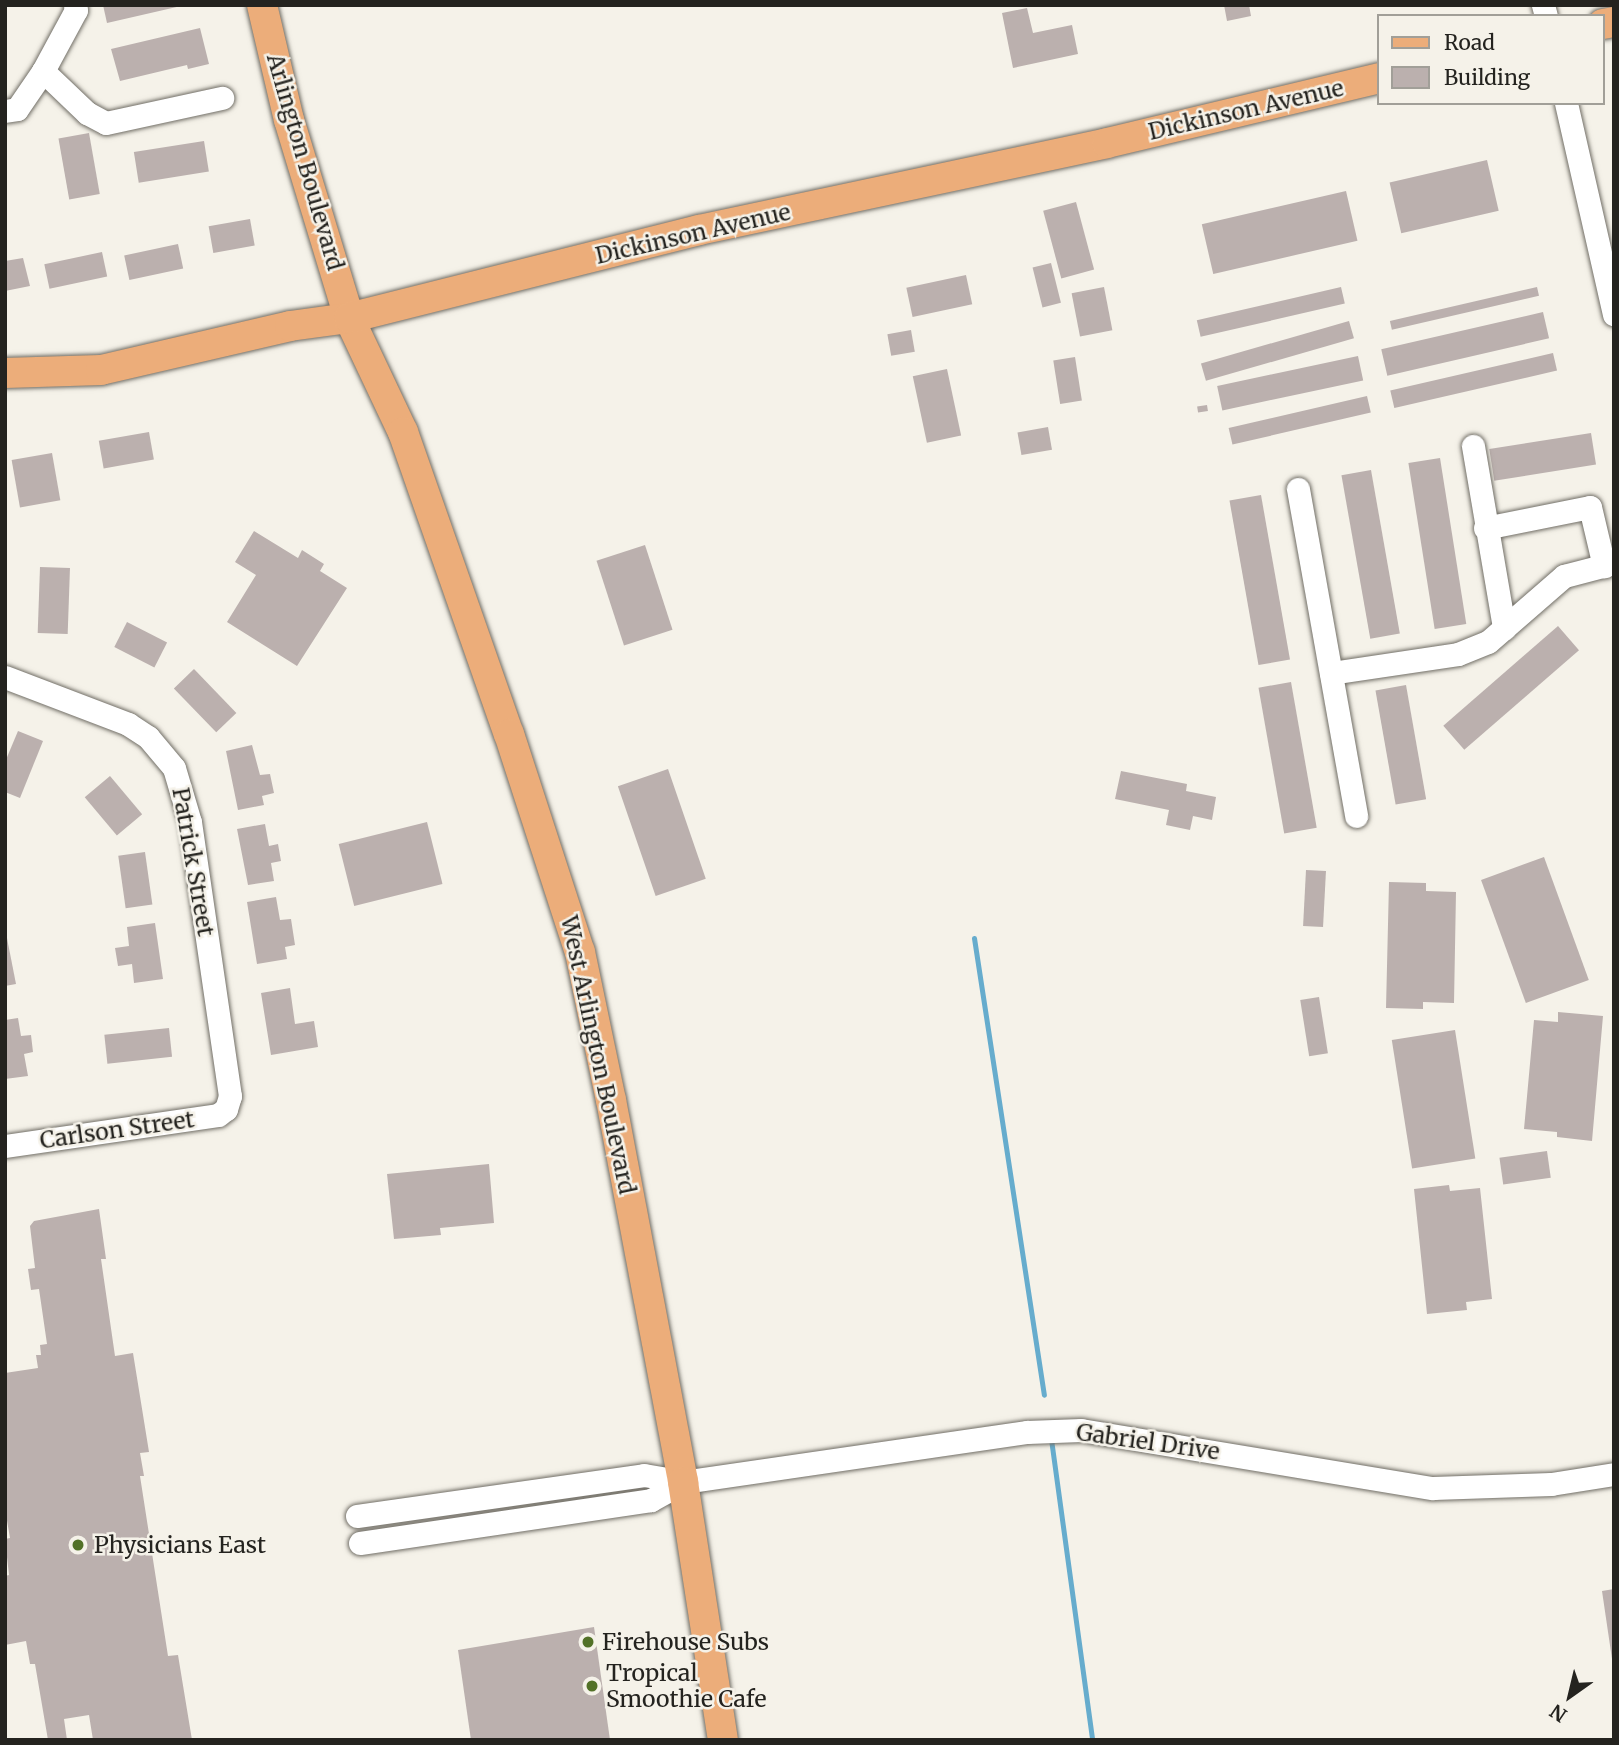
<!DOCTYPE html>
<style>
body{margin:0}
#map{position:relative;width:1619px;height:1745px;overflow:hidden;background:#f5f2e9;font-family:Merriweather,serif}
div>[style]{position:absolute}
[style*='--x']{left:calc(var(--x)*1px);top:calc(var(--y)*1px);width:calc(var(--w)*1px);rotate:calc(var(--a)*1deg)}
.stream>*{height:5px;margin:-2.5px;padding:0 2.5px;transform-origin:2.5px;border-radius:2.5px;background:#66accd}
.building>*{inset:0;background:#bbb0ae;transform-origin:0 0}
.roads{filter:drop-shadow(0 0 2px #716e66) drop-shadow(0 0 2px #716e66)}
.minor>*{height:23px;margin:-11.5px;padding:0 11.5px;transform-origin:11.5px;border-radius:11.5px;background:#fff}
.major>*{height:30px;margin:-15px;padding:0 15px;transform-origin:15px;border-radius:15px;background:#ecad7a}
.dots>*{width:19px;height:19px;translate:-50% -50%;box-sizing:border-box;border:4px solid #f5f2e9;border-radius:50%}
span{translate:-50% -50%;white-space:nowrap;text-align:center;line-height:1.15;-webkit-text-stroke:5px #f5f2e9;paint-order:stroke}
.street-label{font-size:23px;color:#24231f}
.poi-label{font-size:23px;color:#24231f}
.left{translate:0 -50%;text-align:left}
.frame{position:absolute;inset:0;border:7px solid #24231f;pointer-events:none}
.legend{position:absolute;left:1377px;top:14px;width:228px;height:91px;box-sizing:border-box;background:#f5f2e9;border:2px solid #a19f98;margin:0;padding:9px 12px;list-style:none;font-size:21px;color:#24231f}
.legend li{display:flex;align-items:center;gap:14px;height:35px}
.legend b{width:35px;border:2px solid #a19f98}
.north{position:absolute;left:1535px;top:1661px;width:70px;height:70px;-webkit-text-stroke:5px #f5f2e9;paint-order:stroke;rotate:214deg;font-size:19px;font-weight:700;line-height:28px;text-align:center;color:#24231f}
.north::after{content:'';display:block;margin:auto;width:24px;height:32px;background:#24231f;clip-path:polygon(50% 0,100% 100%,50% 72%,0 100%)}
</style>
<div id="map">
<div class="stream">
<i style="--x:974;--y:938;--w:462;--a:81.3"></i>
<i style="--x:1051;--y:1439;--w:304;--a:82.2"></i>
</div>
<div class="building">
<i style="clip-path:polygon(103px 5px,181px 5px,181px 6px,107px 23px)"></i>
<i style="clip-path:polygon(1224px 5px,1249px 5px,1251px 16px,1227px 21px)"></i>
<i style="clip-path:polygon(1027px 8px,1033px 33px,1072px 25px,1078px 54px,1013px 68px,1002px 13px)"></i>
<i style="clip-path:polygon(200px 28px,209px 64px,188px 69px,187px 65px,120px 81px,111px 49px)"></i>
<i style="left:89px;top:133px;width:62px;height:31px;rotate:80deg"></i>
<i style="left:204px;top:141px;width:31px;height:71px;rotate:81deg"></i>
<i style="left:1487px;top:160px;width:52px;height:100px;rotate:77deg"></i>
<i style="left:1346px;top:191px;width:51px;height:148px;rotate:77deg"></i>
<i style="left:1076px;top:202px;width:70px;height:34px;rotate:75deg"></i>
<i style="left:250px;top:219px;width:27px;height:42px;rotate:80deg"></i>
<i style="left:178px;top:244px;width:25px;height:55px;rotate:78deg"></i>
<i style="left:102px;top:252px;width:25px;height:59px;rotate:78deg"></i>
<i style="clip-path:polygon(23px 258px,30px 286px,5px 291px,5px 261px)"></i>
<i style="left:1051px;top:263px;width:41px;height:19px;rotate:76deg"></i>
<i style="left:966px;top:275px;width:30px;height:61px;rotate:78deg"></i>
<i style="left:1104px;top:287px;width:44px;height:33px;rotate:79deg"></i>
<i style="left:1341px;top:287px;width:17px;height:148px;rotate:77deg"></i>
<i style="left:1537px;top:287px;width:9px;height:151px;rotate:77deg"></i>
<i style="left:1543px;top:312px;width:27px;height:166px;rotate:77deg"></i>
<i style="left:1349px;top:321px;width:18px;height:154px;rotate:74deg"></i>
<i style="left:911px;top:330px;width:22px;height:24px;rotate:80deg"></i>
<i style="left:1553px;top:353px;width:18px;height:167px;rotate:77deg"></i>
<i style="left:1358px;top:356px;width:25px;height:144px;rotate:78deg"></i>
<i style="left:1075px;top:357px;width:44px;height:22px;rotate:81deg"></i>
<i style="left:947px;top:369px;width:68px;height:35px;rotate:78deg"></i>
<i style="left:1367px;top:396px;width:17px;height:142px;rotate:77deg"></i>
<i style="left:1207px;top:405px;width:6px;height:10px;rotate:81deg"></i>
<i style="left:1048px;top:427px;width:23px;height:31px;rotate:80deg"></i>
<i style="left:149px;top:432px;width:28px;height:51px;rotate:80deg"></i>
<i style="left:1591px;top:433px;width:32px;height:103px;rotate:81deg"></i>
<i style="left:52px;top:453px;width:48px;height:41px;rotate:80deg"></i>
<i style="left:1440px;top:458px;width:168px;height:32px;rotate:81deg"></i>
<i style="left:1371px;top:470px;width:166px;height:30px;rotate:80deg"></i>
<i style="left:1261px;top:495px;width:167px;height:32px;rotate:80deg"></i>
<i style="clip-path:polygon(254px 531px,298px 558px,302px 550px,324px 564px,320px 571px,347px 588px,297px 666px,227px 622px,256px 575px,235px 562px)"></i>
<i style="left:645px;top:545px;width:89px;height:51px;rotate:72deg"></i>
<i style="left:40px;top:567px;width:30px;height:66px;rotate:2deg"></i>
<i style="left:127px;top:622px;width:45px;height:28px;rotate:27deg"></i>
<i style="left:1558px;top:626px;width:32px;height:152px;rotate:49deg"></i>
<i style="left:194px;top:669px;width:61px;height:28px;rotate:46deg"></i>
<i style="left:1291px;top:682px;width:148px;height:33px;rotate:80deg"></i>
<i style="left:1406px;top:685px;width:116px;height:31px;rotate:80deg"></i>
<i style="clip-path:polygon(18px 731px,43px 741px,20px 798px,5px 792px,5px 762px)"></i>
<i style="clip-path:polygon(252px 745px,260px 775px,270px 774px,274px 793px,262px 796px,264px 805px,238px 810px,226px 751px)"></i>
<i style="left:668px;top:769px;width:116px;height:53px;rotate:71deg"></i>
<i style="clip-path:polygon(1121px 771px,1187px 784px,1186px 791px,1216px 797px,1212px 820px,1193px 816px,1190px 830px,1166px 825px,1169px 810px,1115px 799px)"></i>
<i style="left:110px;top:776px;width:50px;height:33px;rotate:50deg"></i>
<i style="left:427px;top:822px;width:64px;height:91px;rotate:76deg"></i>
<i style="clip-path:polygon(265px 824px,269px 846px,278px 844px,281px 861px,271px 863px,274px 881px,248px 885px,237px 829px)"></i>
<i style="left:145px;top:852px;width:53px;height:27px;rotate:82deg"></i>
<i style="left:1544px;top:857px;width:131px;height:67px;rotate:70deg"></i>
<i style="left:1306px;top:870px;width:20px;height:56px;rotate:3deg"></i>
<i style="clip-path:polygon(1389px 882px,1426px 883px,1426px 891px,1456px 892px,1454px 1003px,1423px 1002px,1423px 1009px,1386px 1008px)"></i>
<i style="clip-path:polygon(276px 897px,280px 920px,291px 919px,295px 945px,285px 947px,287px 959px,257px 964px,247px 902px)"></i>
<i style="clip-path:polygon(155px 923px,163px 979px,134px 983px,132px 964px,118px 966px,115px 948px,129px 946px,127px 927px)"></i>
<i style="clip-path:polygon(5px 928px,16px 984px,5px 986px)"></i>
<i style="clip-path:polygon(290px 988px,295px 1024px,314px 1021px,318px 1047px,271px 1055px,261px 993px)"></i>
<i style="left:1319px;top:997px;width:57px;height:19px;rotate:81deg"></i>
<i style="clip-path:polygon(1558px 1012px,1603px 1016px,1592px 1141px,1557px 1137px,1557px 1132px,1524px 1129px,1534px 1020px,1558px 1022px)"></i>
<i style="clip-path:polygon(18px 1018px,21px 1036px,31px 1035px,33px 1052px,24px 1054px,28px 1076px,5px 1079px,5px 1020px)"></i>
<i style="left:169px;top:1028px;width:29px;height:65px;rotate:84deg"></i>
<i style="left:1455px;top:1030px;width:130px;height:64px;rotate:81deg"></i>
<i style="left:1547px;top:1151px;width:27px;height:48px;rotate:82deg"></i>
<i style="clip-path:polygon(489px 1164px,494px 1223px,440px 1228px,441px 1235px,394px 1239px,387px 1174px)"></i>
<i style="clip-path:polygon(1449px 1185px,1450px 1191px,1480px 1188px,1492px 1299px,1466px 1302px,1467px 1310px,1427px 1314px,1414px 1189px)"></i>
<i style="clip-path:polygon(99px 1209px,106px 1259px,101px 1259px,115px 1356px,133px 1353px,149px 1452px,140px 1453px,144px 1476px,140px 1476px,168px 1656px,178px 1655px,192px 1740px,93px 1740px,89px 1715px,64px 1719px,67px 1740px,48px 1740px,35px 1664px,30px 1664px,26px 1641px,5px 1645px,5px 1576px,9px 1575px,5px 1539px,10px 1538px,5px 1509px,5px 1373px,38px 1368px,36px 1355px,41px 1355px,40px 1345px,47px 1344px,39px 1289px,31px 1290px,28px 1269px,35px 1268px,30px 1226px,34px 1221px)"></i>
<i style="clip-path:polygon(1614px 1589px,1614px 1659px,1612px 1659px,1602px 1591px)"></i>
<i style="clip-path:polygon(594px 1627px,610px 1740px,471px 1740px,458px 1650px)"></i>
</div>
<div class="roads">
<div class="minor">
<i style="--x:1543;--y:5;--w:11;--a:75"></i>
<i style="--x:43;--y:71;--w:61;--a:43.7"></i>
<i style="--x:87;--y:113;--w:21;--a:28"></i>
<i style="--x:106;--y:123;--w:119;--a:-12.2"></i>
<i style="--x:1566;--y:103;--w:217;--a:77.2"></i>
<i style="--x:5;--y:111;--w:12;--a:-9"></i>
<i style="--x:17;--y:109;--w:46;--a:-55.6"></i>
<i style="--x:43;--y:71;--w:69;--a:-61.6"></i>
<i style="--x:76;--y:10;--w:5;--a:-101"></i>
<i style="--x:1473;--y:446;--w:185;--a:80.3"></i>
<i style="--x:1298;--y:489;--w:332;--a:79.9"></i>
<i style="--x:1485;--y:528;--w:107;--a:-11.3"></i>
<i style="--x:1590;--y:507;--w:61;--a:76.7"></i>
<i style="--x:1331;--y:673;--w:128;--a:-8.5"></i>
<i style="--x:1458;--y:654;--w:32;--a:-22"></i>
<i style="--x:1488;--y:642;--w:101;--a:-41"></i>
<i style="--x:1564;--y:576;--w:52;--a:-14.6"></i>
<i style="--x:5;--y:677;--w:132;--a:20.9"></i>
<i style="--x:128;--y:724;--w:24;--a:33"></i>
<i style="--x:148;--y:737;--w:40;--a:50"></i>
<i style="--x:174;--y:768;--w:56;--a:73.5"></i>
<i style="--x:190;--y:822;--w:277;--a:81.7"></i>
<i style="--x:230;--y:1096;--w:14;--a:107"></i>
<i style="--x:226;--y:1109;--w:10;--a:143"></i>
<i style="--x:218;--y:1115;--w:215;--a:171.7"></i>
<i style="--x:357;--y:1516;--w:290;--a:-8.1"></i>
<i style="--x:644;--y:1475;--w:40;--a:10"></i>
<i style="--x:683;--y:1482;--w:348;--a:-8.3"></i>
<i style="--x:1027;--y:1432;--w:54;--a:-2.1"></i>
<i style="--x:1081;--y:1430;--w:357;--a:9.4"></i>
<i style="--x:1433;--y:1488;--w:118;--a:-1.9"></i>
<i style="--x:1551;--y:1484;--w:64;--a:-9"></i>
<i style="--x:360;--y:1543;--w:294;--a:-8.4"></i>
<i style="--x:651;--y:1500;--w:37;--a:-29"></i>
</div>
<div class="major">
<i style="--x:262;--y:5;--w:118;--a:76.8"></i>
<i style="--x:289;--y:120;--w:207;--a:73.1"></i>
<i style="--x:349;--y:318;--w:126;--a:64.7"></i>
<i style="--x:403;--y:432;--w:320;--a:70.7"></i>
<i style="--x:509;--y:734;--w:229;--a:72"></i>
<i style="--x:580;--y:952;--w:151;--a:78.2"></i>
<i style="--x:611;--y:1100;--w:389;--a:79.3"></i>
<i style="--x:683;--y:1482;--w:261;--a:81.2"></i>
<i style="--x:1603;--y:24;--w:11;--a:-10"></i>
<i style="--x:5;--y:373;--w:96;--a:-1.8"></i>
<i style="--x:101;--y:370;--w:194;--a:-13.1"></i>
<i style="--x:290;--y:326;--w:60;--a:-7.7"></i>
<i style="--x:349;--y:318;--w:361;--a:-14.1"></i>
<i style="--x:699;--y:230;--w:417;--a:-12"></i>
<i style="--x:1107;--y:143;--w:280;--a:-13.4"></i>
</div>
</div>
<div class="dots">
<i style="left:78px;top:1545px;background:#527127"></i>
<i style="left:588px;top:1642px;background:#527127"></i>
<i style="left:592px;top:1686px;background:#527127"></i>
</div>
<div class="street-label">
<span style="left:1246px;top:110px;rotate:-13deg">Dickinson Avenue</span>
<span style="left:305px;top:162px;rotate:74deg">Arlington Boulevard</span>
<span style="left:693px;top:234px;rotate:-13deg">Dickinson Avenue</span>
<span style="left:193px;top:862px;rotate:80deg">Patrick Street</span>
<span style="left:598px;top:1055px;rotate:78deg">West Arlington Boulevard</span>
<span style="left:117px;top:1130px;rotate:-8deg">Carlson Street</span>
<span style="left:1148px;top:1442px;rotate:8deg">Gabriel Drive</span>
</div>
<div class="poi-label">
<span class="left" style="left:94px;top:1545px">Physicians East</span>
<span class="left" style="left:602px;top:1642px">Firehouse Subs</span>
<span class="left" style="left:606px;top:1686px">Tropical<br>Smoothie Cafe</span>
</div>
<div class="frame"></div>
<ul class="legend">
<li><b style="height:9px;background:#ecad7a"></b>Road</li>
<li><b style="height:19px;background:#bbb0ae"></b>Building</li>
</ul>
<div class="north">N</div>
</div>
